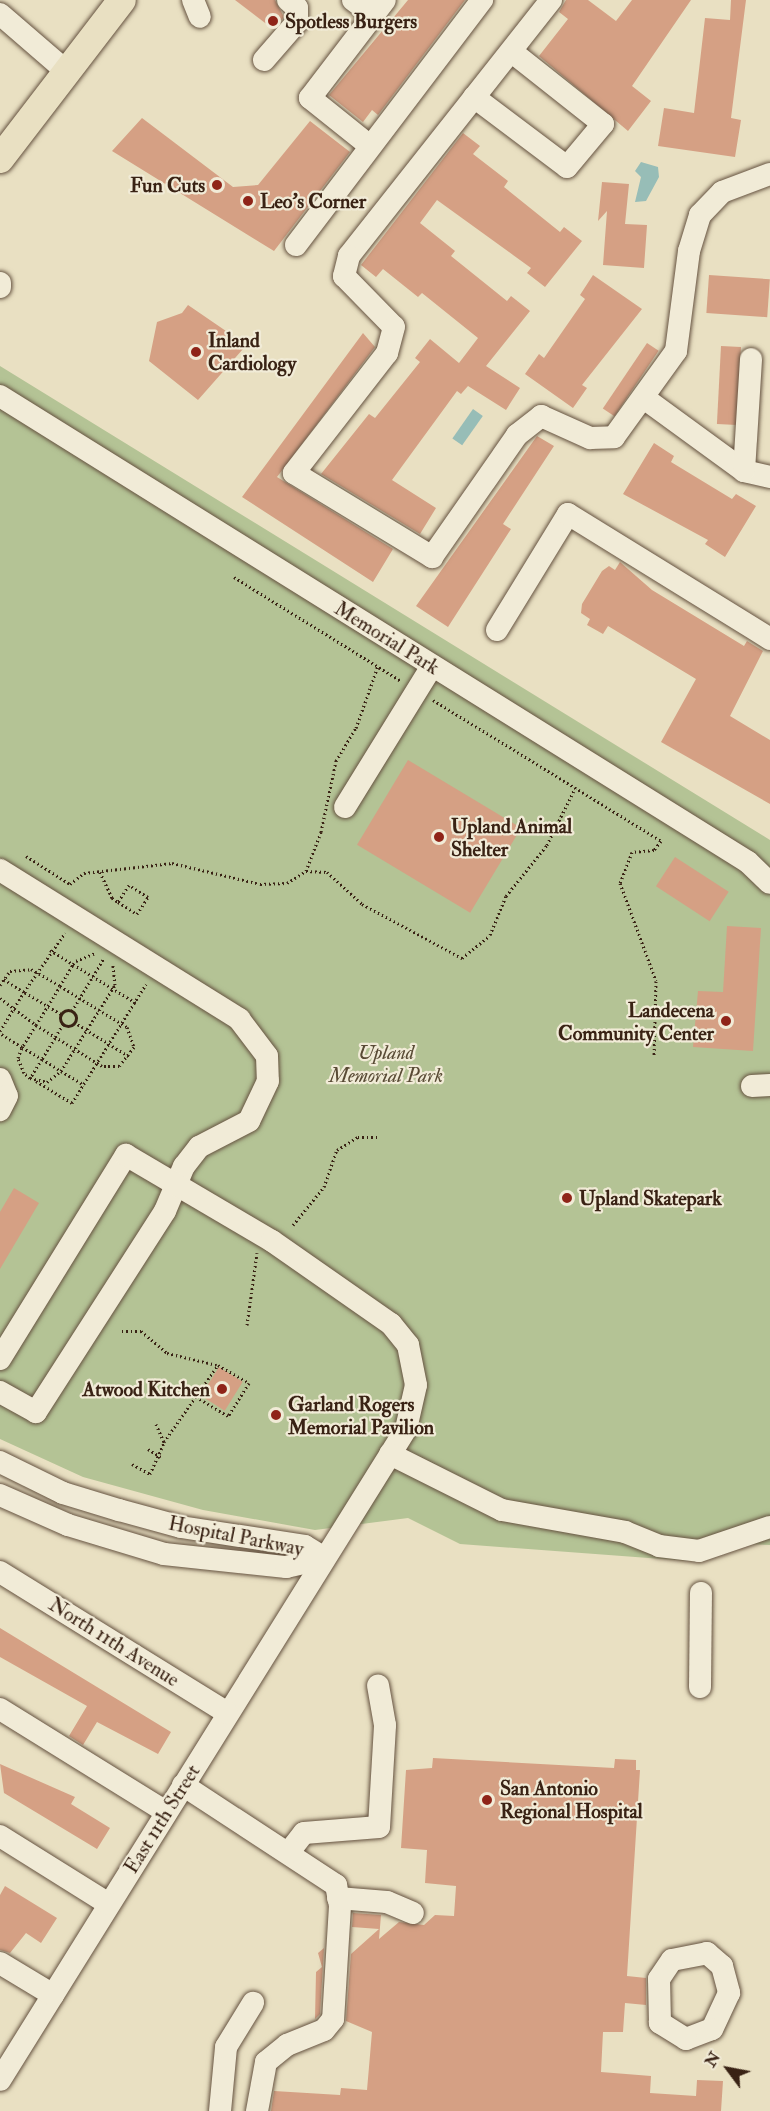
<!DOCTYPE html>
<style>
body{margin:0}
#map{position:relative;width:770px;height:2111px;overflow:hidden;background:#e9e0c2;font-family:"IM FELL Double Pica",serif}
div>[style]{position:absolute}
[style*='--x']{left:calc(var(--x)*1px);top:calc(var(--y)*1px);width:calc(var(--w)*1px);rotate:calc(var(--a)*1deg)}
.green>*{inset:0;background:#b4c395}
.water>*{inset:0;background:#97bdb7;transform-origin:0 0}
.building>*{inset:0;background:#d5a084;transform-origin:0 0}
.path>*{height:3px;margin-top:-1.5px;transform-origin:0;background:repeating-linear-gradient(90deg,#392214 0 1.5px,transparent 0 4.5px)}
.path>.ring{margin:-1.5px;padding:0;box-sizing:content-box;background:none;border:3px solid #392214;border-radius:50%}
.roads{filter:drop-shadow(0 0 2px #655240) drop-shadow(0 0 2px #655240)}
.minor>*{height:22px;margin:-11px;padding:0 11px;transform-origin:11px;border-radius:11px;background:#f1ebd7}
.major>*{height:28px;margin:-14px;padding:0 14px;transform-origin:14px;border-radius:14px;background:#e9e0c2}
.dots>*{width:16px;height:16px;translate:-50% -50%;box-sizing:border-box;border:3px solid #f1ebd7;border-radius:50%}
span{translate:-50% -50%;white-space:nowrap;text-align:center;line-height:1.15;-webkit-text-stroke:4.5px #f1ebd7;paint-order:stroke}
.poi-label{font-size:20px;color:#392214;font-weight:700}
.left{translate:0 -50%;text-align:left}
.right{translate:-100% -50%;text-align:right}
.street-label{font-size:20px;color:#392214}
.park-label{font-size:20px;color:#584a34;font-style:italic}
.north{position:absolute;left:698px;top:2039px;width:60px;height:60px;-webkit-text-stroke:4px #f1ebd7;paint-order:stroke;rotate:302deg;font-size:16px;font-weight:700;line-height:24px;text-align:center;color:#392214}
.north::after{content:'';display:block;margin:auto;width:21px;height:27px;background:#392214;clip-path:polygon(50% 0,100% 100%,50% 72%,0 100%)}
</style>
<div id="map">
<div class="green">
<i style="clip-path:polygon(0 366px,770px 840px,770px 1545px,746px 1544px,689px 1561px,460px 1544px,408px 1518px,315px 1530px,203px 1510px,83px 1477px,0 1439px)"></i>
</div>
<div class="water">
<i style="clip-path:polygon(641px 162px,658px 167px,659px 177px,646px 201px,635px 202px,641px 177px,635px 171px)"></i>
<i style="left:473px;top:409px;width:12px;height:36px;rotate:35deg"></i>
</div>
<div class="building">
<i style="clip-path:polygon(235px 0,275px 0,284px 17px,273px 29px)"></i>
<i style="clip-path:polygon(408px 0,465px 0,378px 115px,372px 110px,363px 122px,329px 95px)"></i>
<i style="clip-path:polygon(566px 0,588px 0,616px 21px,632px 0,691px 0,632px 86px,651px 101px,628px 131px,539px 56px,568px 19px,559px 12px)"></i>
<i style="clip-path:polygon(731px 0,746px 0,731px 118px,741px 120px,735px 157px,658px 146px,664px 108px,694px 113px,705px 18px,730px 20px)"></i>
<i style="clip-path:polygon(142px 118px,233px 187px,258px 185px,310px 121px,350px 152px,274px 251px,112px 151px)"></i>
<i style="clip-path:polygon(463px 133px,480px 146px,473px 154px,508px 181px,504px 187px,560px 232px,564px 227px,582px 241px,545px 287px,527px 273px,531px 268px,437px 200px,420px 223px,455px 251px,451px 256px,507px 301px,511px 296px,530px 311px,486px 366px,520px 388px,506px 410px,468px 386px,461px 394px,457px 391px,392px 480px,436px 508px,420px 534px,321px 474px,369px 414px,375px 418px,420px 362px,415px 358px,430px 339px,459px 363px,478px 338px,422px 293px,418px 297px,383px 269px,376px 277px,361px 265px)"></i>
<i style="clip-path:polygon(602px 182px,629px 184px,625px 224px,647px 225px,644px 268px,603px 265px,607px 211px,598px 221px)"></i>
<i style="clip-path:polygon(593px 275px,642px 309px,582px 385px,587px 388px,573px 408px,525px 374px,539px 354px,544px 358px,585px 299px,580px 295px)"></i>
<i style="left:709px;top:275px;width:61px;height:38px;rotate:4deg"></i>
<i style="clip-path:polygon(188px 305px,242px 342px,243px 349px,198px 400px,149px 361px,157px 322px,182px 313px)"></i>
<i style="clip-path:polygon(363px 333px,375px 347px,277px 477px,393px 549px,373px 582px,242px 497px)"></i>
<i style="left:647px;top:343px;width:14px;height:79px;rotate:34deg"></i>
<i style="left:721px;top:346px;width:20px;height:78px;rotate:3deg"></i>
<i style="clip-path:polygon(537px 436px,554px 446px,503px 524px,511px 529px,448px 627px,416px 606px)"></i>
<i style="clip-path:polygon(654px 443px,674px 456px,671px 462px,732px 499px,736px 494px,756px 506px,725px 557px,705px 544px,708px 540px,623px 494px)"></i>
<i style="clip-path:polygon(620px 562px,652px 590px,744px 646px,747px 641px,763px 651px,730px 716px,770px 740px,770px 804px,661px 742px,696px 679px,608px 626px,603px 634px,587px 625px,590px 619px,581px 613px,582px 604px,602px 571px,609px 566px,615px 570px)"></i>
<i style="left:408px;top:760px;width:132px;height:99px;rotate:31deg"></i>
<i style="left:675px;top:857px;width:64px;height:35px;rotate:33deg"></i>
<i style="clip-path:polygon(727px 926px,761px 928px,753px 1051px,693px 1047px,698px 991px,723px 992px)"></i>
<i style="clip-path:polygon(14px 1188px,39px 1203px,0 1269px,0 1212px)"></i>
<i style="left:219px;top:1367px;width:28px;height:34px;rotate:32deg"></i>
<i style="clip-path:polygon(0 1628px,171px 1732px,158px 1754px,97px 1722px,83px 1745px,69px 1736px,87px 1706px,0 1657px)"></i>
<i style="clip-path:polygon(433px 1758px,614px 1768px,615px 1759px,636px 1760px,636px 1770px,640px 1770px,627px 1976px,646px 1978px,646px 2005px,625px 2003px,623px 2032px,603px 2032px,601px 2072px,651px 2076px,650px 2093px,696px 2096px,697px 2080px,723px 2081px,721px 2111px,271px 2111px,274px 2091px,340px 2095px,341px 2088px,367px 2090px,372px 2032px,346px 2021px,351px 1954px,379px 1929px,352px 1927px,353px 1913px,381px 1915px,379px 1939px,399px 1922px,424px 1925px,435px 1915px,454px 1916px,456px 1886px,425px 1883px,427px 1850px,401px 1848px,406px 1770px,432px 1768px)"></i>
<i style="clip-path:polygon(0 1764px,75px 1797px,71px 1804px,110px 1828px,97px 1849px,4px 1793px)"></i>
<i style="clip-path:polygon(5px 1886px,57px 1918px,41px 1943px,26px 1933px,10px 1953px,0 1950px,0 1895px)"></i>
<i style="clip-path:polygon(324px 1948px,320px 2014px,315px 2019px,316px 1972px,322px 1967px,318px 1953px)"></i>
</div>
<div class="path">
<i style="--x:234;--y:577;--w:197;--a:31.9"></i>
<i style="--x:433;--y:700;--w:268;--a:31.7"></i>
<i style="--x:661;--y:841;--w:11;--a:128"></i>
<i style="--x:654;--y:850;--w:22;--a:175"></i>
<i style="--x:632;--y:852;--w:33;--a:111"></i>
<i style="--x:620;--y:883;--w:104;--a:69.8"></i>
<i style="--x:656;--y:981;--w:75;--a:91.5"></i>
<i style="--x:26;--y:856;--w:52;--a:32.5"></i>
<i style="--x:70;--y:884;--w:18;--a:-38"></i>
<i style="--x:84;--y:873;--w:89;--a:-6.5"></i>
<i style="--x:172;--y:863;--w:90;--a:13.4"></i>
<i style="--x:260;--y:884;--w:27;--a:-2"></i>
<i style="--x:287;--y:883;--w:22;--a:-32"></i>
<i style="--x:306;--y:871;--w:42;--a:-69"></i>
<i style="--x:321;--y:832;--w:73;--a:-78.1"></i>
<i style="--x:336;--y:761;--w:39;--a:-59"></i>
<i style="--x:356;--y:728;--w:66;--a:-70.5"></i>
<i style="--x:306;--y:871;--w:21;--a:3"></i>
<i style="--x:327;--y:872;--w:47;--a:42.4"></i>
<i style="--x:362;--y:904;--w:114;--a:28.4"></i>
<i style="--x:462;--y:958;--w:36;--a:-39"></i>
<i style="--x:490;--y:935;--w:42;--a:-67.7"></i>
<i style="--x:506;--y:896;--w:65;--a:-51.2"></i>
<i style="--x:547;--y:845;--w:64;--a:-63.8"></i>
<i style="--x:100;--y:872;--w:29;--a:65"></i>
<i style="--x:112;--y:898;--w:7;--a:34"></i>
<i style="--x:118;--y:902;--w:22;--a:32"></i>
<i style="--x:137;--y:914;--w:20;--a:-57"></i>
<i style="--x:148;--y:897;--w:22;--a:-148"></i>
<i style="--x:129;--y:885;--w:20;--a:123"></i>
<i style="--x:50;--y:950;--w:101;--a:31.6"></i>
<i style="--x:0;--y:985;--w:17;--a:-54"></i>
<i style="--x:10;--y:971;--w:21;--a:-5"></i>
<i style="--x:31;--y:969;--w:34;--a:30"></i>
<i style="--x:60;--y:986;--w:79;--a:31.5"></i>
<i style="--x:127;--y:1027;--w:21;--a:71"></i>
<i style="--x:134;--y:1047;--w:24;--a:128"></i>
<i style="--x:119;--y:1066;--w:17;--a:180"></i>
<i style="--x:102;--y:1066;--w:78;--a:-148.2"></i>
<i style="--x:36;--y:1025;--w:22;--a:-58"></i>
<i style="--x:48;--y:1006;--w:23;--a:-59"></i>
<i style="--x:60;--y:986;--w:26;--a:-59"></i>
<i style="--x:73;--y:964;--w:4;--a:-45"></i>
<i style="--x:76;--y:961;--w:21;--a:-23"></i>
<i style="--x:0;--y:998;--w:45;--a:36.9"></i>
<i style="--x:36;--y:1025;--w:26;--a:122"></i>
<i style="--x:22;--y:1047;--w:26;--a:-148"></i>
<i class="ring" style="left:60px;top:1010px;width:13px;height:13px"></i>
<i style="--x:72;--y:1011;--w:62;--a:-58.9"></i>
<i style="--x:61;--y:1014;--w:43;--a:-149.3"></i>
<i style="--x:24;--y:992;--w:72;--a:-55.2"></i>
<i style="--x:74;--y:1022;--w:66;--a:32"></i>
<i style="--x:63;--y:1024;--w:16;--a:120"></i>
<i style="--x:55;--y:1038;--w:25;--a:122"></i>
<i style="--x:42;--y:1059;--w:22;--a:122"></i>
<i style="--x:30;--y:1078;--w:8;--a:-140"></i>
<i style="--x:24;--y:1073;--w:16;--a:-112"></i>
<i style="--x:18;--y:1058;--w:12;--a:-70"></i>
<i style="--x:22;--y:1047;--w:23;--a:31"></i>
<i style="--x:42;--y:1059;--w:22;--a:32"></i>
<i style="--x:61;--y:1071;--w:102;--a:-57.9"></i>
<i style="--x:115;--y:985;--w:20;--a:-96"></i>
<i style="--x:0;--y:1031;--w:46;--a:-58.4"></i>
<i style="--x:24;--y:992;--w:25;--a:-148"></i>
<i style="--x:30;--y:1078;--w:17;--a:13"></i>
<i style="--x:47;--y:1082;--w:18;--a:-38"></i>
<i style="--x:61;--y:1071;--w:27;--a:31"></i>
<i style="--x:36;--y:1081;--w:42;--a:31.4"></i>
<i style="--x:72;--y:1103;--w:140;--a:-58.1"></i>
<i style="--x:293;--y:1225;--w:49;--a:-50.8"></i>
<i style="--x:324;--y:1187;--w:39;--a:-71"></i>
<i style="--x:337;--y:1150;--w:25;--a:-32"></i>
<i style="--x:358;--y:1137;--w:19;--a:0"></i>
<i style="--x:247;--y:1325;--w:73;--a:-82.1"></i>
<i style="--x:122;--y:1331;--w:19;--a:0"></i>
<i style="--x:141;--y:1331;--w:34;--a:40"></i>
<i style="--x:167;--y:1353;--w:51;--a:13.5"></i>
<i style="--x:156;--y:1424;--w:20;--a:66"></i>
<i style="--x:164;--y:1442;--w:94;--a:-55"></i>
<i style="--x:218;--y:1365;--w:36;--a:30"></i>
<i style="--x:249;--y:1383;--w:39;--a:122"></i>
<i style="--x:228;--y:1416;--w:35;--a:-149"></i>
<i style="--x:148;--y:1449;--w:15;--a:32"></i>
<i style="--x:132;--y:1464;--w:21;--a:29"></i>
<i style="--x:150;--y:1474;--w:35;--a:-66"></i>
</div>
<div class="roads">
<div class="minor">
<i style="--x:193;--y:0;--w:18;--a:68"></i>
<i style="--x:353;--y:0;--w:25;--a:37"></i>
<i style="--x:551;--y:0;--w:326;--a:128.3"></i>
<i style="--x:349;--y:256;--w:21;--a:104"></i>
<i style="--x:344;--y:276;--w:71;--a:45.6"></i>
<i style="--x:394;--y:327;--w:27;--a:105"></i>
<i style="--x:387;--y:353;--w:152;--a:127.8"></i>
<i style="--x:294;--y:473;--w:162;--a:31.3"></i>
<i style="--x:432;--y:557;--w:149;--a:-55.1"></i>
<i style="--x:517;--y:435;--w:31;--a:-38"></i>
<i style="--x:541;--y:416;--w:54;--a:24.2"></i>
<i style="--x:590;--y:438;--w:24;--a:-2"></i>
<i style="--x:614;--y:437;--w:106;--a:-54.2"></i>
<i style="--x:676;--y:351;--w:101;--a:-82.6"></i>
<i style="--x:689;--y:251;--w:38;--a:-73"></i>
<i style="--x:700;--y:215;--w:32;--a:-46"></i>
<i style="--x:722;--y:192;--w:51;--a:-20.6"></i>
<i style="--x:0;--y:14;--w:87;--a:40.8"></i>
<i style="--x:264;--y:60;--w:50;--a:-49"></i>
<i style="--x:297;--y:22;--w:14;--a:-90"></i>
<i style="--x:297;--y:8;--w:12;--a:-138"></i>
<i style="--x:474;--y:97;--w:116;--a:37"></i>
<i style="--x:567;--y:167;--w:56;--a:-50.1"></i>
<i style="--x:603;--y:124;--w:117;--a:-141.6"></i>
<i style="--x:370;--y:146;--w:77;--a:-141.3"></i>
<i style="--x:310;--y:98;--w:123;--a:-52.6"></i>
<i style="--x:296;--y:245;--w:308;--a:-52.8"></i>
<i style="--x:0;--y:283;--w:4;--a:90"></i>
<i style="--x:0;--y:396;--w:881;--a:31.92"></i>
<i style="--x:748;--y:862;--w:30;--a:44"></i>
<i style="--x:644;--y:398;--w:124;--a:36.1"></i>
<i style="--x:744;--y:471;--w:27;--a:13"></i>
<i style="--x:744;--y:471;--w:112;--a:-86.4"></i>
<i style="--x:497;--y:630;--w:136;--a:-58.5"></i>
<i style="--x:568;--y:514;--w:238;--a:31.7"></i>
<i style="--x:345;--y:807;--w:166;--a:-58.3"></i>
<i style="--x:0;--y:870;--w:282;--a:31.9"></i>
<i style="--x:239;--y:1019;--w:46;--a:52.9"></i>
<i style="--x:267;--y:1056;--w:25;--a:88"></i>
<i style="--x:268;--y:1081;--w:44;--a:115.4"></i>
<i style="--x:249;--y:1121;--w:56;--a:152.5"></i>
<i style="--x:199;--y:1147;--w:24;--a:128"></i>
<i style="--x:184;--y:1166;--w:49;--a:112.9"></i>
<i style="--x:165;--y:1211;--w:239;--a:122.7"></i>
<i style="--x:36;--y:1412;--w:41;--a:-150.9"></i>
<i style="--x:0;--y:1079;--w:18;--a:68"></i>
<i style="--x:7;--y:1096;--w:16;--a:117"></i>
<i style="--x:752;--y:1086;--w:18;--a:-3"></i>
<i style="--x:0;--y:1359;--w:240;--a:-58.3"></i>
<i style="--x:126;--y:1155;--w:169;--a:30.5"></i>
<i style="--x:272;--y:1241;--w:145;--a:34.9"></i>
<i style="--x:391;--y:1324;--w:27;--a:51"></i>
<i style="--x:408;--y:1345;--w:41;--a:78.7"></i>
<i style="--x:416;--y:1385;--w:45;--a:102.8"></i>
<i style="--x:406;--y:1429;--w:767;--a:121.95"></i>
<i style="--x:390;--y:1454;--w:125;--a:26.6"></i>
<i style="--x:502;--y:1510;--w:125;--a:10.1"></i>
<i style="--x:625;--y:1532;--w:37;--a:22"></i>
<i style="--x:659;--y:1546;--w:40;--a:7.1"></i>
<i style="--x:699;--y:1551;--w:75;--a:-18.7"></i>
<i style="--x:0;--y:1462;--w:70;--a:26.2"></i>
<i style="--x:63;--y:1493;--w:59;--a:16.9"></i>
<i style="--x:119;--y:1510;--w:64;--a:15.3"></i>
<i style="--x:181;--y:1527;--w:125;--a:8.7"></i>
<i style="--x:305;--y:1546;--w:22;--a:32"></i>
<i style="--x:0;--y:1495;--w:74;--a:23.8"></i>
<i style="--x:68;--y:1525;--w:100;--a:16.8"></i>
<i style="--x:164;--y:1554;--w:123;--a:6.1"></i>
<i style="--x:286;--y:1567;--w:39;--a:-13"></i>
<i style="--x:0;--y:1572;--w:267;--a:31.8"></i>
<i style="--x:700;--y:1687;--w:94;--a:-89.4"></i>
<i style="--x:0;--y:1709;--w:195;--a:31.8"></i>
<i style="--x:183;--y:1785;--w:183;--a:33.2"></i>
<i style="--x:336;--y:1885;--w:21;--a:79"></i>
<i style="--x:340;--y:1906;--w:113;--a:93.5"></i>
<i style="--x:333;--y:2019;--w:14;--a:129"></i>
<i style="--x:324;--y:2030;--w:40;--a:158"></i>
<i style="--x:287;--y:2045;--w:27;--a:141"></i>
<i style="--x:266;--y:2062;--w:50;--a:100.4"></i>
<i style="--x:0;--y:1836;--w:128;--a:32"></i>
<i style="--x:289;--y:1852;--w:24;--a:-52"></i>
<i style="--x:304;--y:1833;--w:75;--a:-4.6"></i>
<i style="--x:379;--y:1827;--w:102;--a:-86.6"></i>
<i style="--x:385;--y:1725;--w:40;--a:-100"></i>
<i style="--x:338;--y:1898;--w:49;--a:4.7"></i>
<i style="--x:387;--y:1902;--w:28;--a:23"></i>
<i style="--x:707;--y:1953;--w:20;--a:41"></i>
<i style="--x:722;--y:1966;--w:28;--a:75"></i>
<i style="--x:729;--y:1993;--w:40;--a:115"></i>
<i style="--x:712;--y:2029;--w:28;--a:159"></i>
<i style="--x:686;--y:2039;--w:31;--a:-148"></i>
<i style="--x:660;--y:2023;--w:44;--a:-91.3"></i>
<i style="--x:659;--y:1979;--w:23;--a:-56"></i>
<i style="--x:672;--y:1960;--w:36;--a:-11"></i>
<i style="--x:0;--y:1963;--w:62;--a:31.1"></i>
<i style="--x:220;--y:2111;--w:64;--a:-84.6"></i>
<i style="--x:226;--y:2047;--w:52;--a:-58.5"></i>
</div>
<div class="major">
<i style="--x:0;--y:159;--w:200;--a:-52.5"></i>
</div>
</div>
<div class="dots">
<i style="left:273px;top:21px;background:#8f2418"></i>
<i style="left:217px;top:185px;background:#8f2418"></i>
<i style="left:248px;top:201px;background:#8f2418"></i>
<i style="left:196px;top:352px;background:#8f2418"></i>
<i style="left:439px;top:837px;background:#8f2418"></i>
<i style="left:726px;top:1021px;background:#8f2418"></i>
<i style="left:567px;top:1198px;background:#8f2418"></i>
<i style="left:222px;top:1389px;background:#8f2418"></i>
<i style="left:276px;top:1415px;background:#8f2418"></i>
<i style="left:487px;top:1800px;background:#8f2418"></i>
</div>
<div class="poi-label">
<span class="left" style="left:285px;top:21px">Spotless Burgers</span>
<span class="right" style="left:205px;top:185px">Fun Cuts</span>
<span class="left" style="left:260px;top:201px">Leo's Corner</span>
<span class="left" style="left:208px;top:352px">Inland<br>Cardiology</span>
<span class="left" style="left:451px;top:838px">Upland Animal<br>Shelter</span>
<span class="right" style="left:714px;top:1022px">Landecena<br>Community Center</span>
<span class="left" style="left:579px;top:1198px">Upland Skatepark</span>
<span class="right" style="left:210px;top:1389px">Atwood Kitchen</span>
<span class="left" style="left:288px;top:1416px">Garland Rogers<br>Memorial Pavilion</span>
<span class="left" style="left:500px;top:1800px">San Antonio<br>Regional Hospital</span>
</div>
<div class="street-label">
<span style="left:387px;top:638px;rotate:32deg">Memorial Park</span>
<span style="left:236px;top:1536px;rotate:11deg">Hospital Parkway</span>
<span style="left:114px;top:1642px;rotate:32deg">North 11th Avenue</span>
<span style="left:162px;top:1819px;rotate:-58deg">East 11th Street</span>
</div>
<div class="park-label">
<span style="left:386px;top:1064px">Upland<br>Memorial Park</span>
</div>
<div class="north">N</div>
</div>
